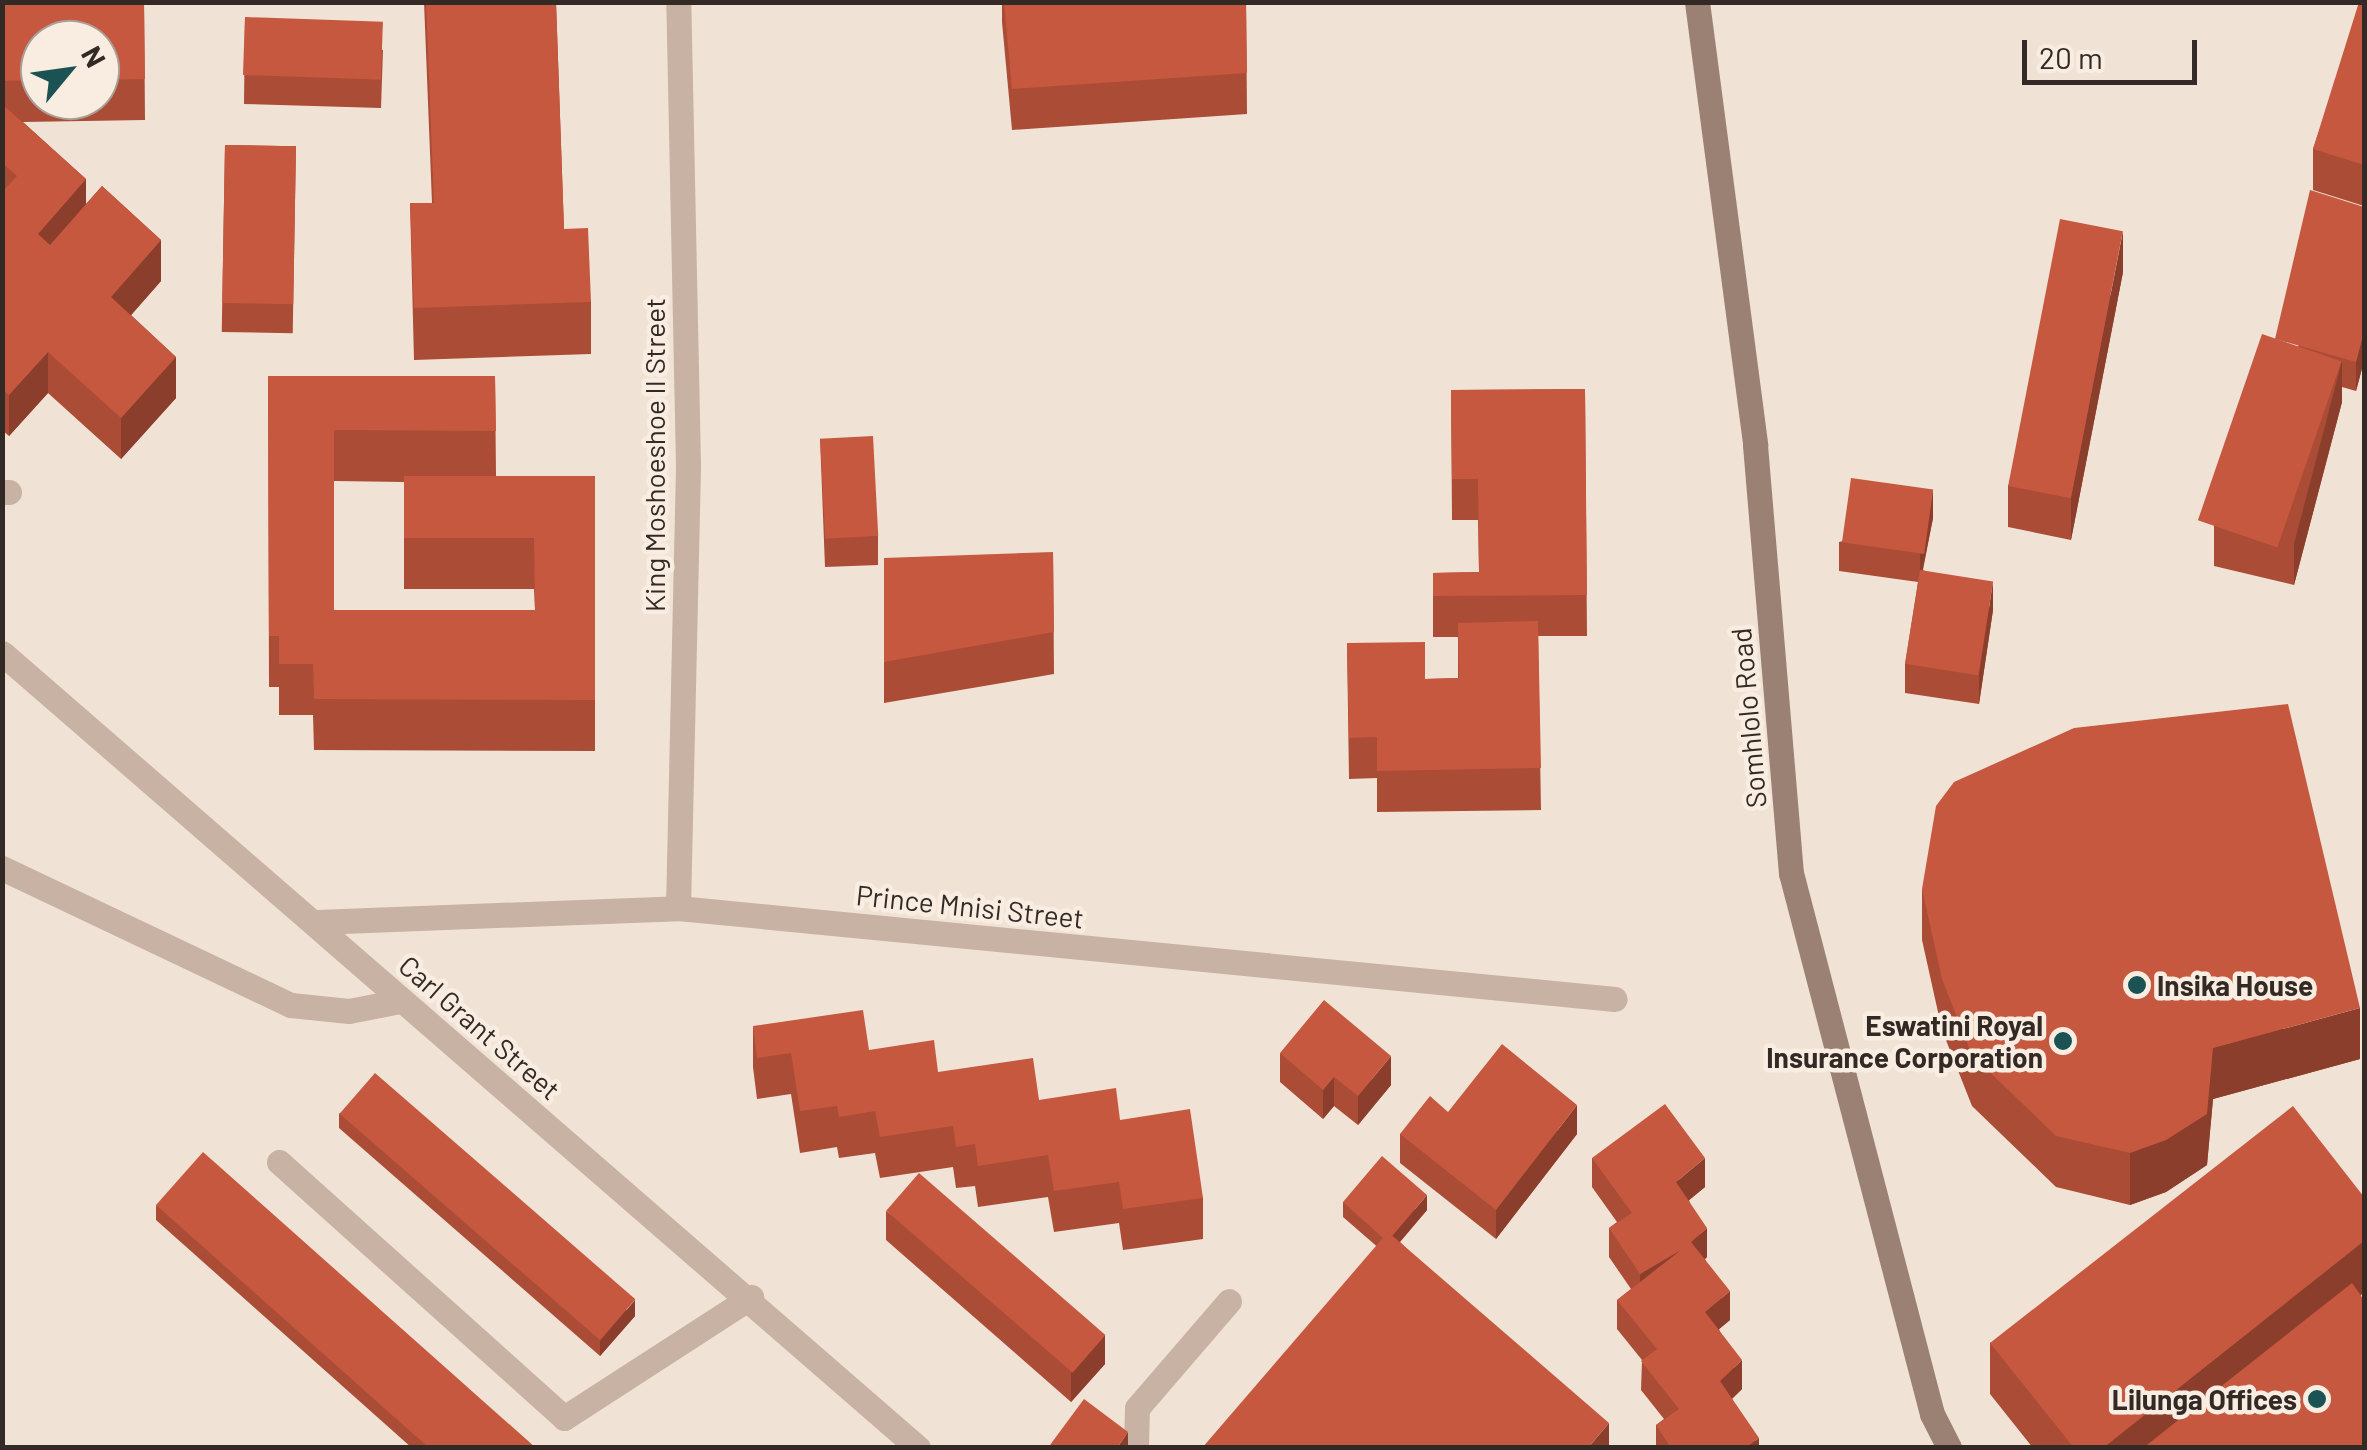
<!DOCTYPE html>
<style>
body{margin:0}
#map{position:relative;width:2367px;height:1450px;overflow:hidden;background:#f0e3d6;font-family:Barlow,sans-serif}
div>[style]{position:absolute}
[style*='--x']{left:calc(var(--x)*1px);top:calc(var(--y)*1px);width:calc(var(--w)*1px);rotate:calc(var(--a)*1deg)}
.lane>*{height:25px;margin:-12.5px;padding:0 12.5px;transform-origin:12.5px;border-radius:12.5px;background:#c8b2a3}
.street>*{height:25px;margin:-12.5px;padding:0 12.5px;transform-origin:12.5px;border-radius:12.5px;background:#c8b2a3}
.secondary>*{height:25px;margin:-12.5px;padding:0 12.5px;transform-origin:12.5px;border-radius:12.5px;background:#9b8174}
.wall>*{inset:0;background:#aa4c36;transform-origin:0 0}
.shaded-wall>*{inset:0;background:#8b3e2c}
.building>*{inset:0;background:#c6583f;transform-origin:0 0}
.dots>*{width:28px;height:28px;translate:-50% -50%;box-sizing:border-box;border:5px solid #f9ede2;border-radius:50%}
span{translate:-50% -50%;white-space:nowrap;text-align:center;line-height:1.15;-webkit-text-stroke:9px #f9ede2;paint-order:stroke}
.street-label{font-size:28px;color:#332925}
.poi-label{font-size:28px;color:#332925;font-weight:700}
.left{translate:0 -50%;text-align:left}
.right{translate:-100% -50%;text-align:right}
.frame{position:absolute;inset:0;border:5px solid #332925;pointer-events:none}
.north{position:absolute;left:20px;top:20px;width:100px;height:100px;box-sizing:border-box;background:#f9ede2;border:2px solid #aa9f96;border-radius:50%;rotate:61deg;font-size:28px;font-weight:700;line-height:40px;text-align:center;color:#332925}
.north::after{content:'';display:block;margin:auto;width:35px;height:45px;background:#1b5354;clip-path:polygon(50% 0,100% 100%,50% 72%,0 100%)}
.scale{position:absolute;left:2022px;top:40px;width:175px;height:45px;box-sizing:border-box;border:5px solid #332925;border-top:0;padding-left:12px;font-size:30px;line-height:35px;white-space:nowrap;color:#332925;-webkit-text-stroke:8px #f9ede2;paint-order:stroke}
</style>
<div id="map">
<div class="lane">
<i style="--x:2;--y:868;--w:320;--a:25.4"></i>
<i style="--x:291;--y:1005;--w:58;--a:5.9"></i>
<i style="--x:349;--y:1011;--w:52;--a:-11.1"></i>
<i style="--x:279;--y:1162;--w:383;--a:41.9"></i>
<i style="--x:564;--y:1418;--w:223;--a:-32.9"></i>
<i style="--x:1136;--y:1448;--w:40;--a:-88.6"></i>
<i style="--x:1137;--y:1408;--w:141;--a:-49.3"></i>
</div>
<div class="street">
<i style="--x:2;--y:492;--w:7;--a:0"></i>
<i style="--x:2;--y:653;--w:1213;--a:40.95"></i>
<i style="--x:678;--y:908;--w:443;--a:-88.7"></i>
<i style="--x:688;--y:465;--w:463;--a:-91.2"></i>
<i style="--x:317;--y:922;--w:361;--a:-2.2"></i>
<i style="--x:678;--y:908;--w:941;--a:5.55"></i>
</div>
<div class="secondary">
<i style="--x:1697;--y:2;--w:447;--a:82.5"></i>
<i style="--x:1755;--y:445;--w:430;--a:85.2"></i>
<i style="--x:1791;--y:873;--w:559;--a:75.39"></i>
<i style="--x:1932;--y:1414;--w:38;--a:63"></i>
</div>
<div class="wall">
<i style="clip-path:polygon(evenodd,2px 2px,144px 2px,145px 120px,23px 122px,86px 179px,86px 204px,102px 186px,161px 240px,161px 281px,131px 315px,176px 357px,176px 398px,121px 459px,48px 393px,9px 436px,2px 430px,2px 2px,40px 40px,100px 40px,100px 100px,40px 100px,40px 40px)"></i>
<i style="clip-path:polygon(424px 2px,556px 2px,564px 229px,591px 302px,591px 354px,414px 360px,410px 203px,432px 203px)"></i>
<i style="clip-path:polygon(1002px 2px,1246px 2px,1247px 114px,1012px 130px,1002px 22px)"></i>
<i style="clip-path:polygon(2364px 2px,2364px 206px,2313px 190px,2313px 149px)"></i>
<i style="clip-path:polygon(245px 17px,383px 50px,381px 108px,244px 104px)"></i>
<i style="left:225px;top:145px;width:71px;height:187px;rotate:1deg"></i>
<i style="clip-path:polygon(2364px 207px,2364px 361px,2356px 391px,2342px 387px,2342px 402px,2294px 585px,2214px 566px,2214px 525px)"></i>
<i style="clip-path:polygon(2123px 272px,2071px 540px,2008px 527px,2008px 486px)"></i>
<i style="clip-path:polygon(evenodd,268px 376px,495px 376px,496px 476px,595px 476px,595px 751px,314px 750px,313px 715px,279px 715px,279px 687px,269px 687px,268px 376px,334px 481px,404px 482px,404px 589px,534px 589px,535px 610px,334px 610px,334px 481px)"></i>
<i style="clip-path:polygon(1585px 389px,1587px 636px,1538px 636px,1541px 810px,1377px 812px,1377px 778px,1349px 779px,1347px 643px,1425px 679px,1458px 678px,1458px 637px,1433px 637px,1433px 573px,1479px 572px,1478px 520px,1452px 520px,1451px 390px)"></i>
<i style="clip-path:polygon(820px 438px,878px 536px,878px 565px,825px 567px)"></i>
<i style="clip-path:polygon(1933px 518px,1923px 570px,1993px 610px,1979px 704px,1905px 693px,1905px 664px,1918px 582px,1839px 571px,1839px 542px)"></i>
<i style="clip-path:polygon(1053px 552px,1054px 674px,884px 703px,884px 662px)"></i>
<i style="clip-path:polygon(1922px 889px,2360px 1059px,2213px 1099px,2207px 1165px,2166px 1192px,2130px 1205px,2056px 1187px,1972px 1106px,1942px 1030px,1922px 940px)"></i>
<i style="clip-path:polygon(753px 1026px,869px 1050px,938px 1072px,1039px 1100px,1120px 1120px,1203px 1198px,1203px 1239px,1123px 1250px,1119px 1223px,1054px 1232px,1048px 1197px,978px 1207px,975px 1186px,956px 1188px,953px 1167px,880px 1178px,875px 1153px,839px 1158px,837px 1147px,800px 1153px,791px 1094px,757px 1099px,753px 1067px)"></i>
<i style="clip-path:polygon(1280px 1053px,1391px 1085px,1358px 1125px,1334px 1106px,1323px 1119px,1280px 1082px)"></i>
<i style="clip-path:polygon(1448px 1112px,1577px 1134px,1496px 1239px,1400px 1163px,1400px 1134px)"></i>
<i style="clip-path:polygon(339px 1113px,635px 1316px,600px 1356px,339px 1128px)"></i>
<i style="clip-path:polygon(1592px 1158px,1705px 1187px,1689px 1200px,1707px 1257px,1705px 1259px,1730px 1320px,1719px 1329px,1742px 1389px,1732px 1399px,1759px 1448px,1656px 1448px,1656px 1425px,1664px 1419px,1641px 1390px,1642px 1360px,1617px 1329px,1617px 1300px,1631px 1289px,1609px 1257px,1609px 1228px,1617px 1222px,1592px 1187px)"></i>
<i style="clip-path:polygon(2364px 1197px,2364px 1292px,2361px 1295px,2364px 1448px,2033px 1448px,1990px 1394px,1990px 1343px)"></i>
<i style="clip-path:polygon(1343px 1202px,1427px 1210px,1400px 1242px,1609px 1448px,1343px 1217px)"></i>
<i style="clip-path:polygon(156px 1205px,536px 1448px,412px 1448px,156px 1220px)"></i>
<i style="clip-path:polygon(886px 1211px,1105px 1364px,1071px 1402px,886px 1240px)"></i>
</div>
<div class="shaded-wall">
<i style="clip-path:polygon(86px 179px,86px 220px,38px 275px,38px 234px)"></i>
<i style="clip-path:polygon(2123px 231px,2123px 272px,2071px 540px,2071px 498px)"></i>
<i style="clip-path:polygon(161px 240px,161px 281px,111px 338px,111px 297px)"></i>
<i style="clip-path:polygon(2364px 332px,2364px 361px,2356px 391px,2356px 362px)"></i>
<i style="clip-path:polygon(48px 352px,48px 393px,9px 436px,9px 395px)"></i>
<i style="clip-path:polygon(176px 357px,176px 398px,121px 459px,121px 418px)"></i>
<i style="clip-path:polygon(2342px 361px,2342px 402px,2294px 585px,2294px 544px)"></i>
<i style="clip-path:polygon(1933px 489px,1933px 518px,1920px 582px,1920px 553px)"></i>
<i style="clip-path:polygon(1993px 581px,1993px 610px,1979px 704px,1979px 675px)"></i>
<i style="clip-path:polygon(2360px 1008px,2360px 1059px,2213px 1099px,2207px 1165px,2166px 1192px,2130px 1205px,2130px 1153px,2213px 1048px)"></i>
<i style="clip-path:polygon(1391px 1056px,1391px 1085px,1358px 1125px,1358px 1096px)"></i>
<i style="clip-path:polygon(1334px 1077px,1334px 1106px,1323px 1119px,1323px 1090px)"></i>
<i style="clip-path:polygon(1577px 1105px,1577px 1134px,1496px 1239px,1496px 1210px)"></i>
<i style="clip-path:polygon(1705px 1158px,1705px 1187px,1676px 1211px,1676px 1182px)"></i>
<i style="clip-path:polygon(1427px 1195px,1427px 1210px,1387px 1257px,1387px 1242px)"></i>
<i style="clip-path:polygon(1707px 1228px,1707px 1257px,1691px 1271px,1691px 1242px)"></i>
<i style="clip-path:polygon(2364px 1241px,2364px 1292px,2168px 1448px,2103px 1448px)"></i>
<i style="clip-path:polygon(1681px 1250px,1640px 1303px,1640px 1274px)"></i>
<i style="clip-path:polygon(1730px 1291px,1730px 1320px,1705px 1341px,1705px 1312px)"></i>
<i style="clip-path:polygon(635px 1300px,635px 1316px,600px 1356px,600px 1341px)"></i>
<i style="clip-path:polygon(1105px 1335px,1105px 1364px,1071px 1402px,1071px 1373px)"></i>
<i style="clip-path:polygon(1742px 1360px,1742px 1389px,1720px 1410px,1720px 1381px)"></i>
<i style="clip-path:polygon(1609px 1423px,1609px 1448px,1588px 1448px)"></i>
<i style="clip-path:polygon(1128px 1432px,1128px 1447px,1117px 1448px)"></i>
<i style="clip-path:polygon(1759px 1438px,1759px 1448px,1745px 1448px)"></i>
</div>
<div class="building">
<i style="clip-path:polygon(2px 2px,144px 2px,145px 79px,100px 80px,100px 40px,40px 40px,40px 80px,2px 81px)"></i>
<i style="clip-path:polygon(426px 2px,556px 2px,564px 229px,588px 228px,591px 302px,414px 308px,410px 203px,434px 203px)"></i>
<i style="clip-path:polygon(1004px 2px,1246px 2px,1247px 73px,1012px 89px)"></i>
<i style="clip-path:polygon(2359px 2px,2364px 2px,2364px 165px,2313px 149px)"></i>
<i style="left:245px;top:17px;width:138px;height:58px;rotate:2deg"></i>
<i style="clip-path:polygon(2px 104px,86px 179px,38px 234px,50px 245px,102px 186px,161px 240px,111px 297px,176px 357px,121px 418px,48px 352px,9px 395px,2px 389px,2px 192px,17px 176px,2px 163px)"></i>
<i style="left:225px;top:145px;width:71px;height:158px;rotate:1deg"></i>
<i style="clip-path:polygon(2310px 190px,2364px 207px,2364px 332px,2356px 362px,2275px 339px)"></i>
<i style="left:2060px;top:219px;width:64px;height:272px;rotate:11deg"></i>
<i style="left:2262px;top:334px;width:84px;height:197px;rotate:19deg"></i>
<i style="clip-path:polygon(268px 376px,495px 376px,496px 431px,334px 430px,334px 610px,535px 610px,534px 538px,404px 538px,404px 476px,595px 476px,595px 700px,314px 699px,313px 664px,279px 664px,279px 636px,269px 636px)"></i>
<i style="clip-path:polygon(1585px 389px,1587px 595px,1433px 596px,1433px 573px,1479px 572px,1478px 479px,1452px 479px,1451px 390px)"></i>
<i style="left:873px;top:436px;width:100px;height:53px;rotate:87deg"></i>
<i style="left:1851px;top:478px;width:83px;height:65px;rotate:8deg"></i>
<i style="clip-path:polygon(1053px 552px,1054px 632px,884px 662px,884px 558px)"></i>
<i style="left:1920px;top:570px;width:74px;height:95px;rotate:9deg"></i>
<i style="clip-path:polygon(1538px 621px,1541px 768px,1377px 771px,1377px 737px,1349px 738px,1347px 643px,1425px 642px,1425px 679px,1459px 678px,1458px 623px)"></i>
<i style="clip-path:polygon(2288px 704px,2360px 1008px,2213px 1048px,2207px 1114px,2166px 1140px,2130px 1153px,2056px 1136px,1972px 1055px,1942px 979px,1922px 889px,1936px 806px,1954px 782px,2074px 728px)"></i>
<i style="clip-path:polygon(1324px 1000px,1391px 1056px,1358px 1096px,1334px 1077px,1323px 1090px,1280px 1053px)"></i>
<i style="clip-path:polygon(863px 1010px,869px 1050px,934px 1040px,938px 1072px,1033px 1058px,1039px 1100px,1116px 1088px,1120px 1120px,1190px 1109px,1203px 1198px,1123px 1209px,1119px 1182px,1054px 1191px,1048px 1155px,978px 1166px,975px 1144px,956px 1147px,953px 1126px,880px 1137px,875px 1111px,839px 1117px,837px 1106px,800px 1111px,791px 1053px,757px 1058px,753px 1026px)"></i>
<i style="clip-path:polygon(1502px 1044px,1577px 1105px,1496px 1210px,1400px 1134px,1430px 1096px,1448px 1112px)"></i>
<i style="left:375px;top:1073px;width:345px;height:54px;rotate:41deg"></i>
<i style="clip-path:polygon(1665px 1104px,1705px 1158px,1676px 1182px,1707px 1228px,1691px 1242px,1730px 1291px,1705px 1312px,1742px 1360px,1720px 1381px,1759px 1438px,1745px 1448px,1671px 1448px,1656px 1425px,1679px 1409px,1641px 1361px,1657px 1349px,1617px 1300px,1681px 1250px,1640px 1274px,1609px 1228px,1632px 1213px,1592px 1158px)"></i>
<i style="clip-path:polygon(2293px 1106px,2364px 1197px,2364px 1241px,2103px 1448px,2074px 1448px,1990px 1343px)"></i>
<i style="clip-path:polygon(203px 1152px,536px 1448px,429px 1448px,156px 1205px)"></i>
<i style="clip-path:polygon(1382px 1156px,1427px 1195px,1392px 1236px,1388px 1232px,1383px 1238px,1343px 1202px)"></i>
<i style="left:919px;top:1173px;width:247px;height:50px;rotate:41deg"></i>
<i style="clip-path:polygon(1388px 1232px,1609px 1423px,1588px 1448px,1202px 1448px)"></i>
<i style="clip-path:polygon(2352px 1283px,2364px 1300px,2364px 1448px,2143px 1448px)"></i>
<i style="clip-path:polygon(1084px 1399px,1128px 1432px,1117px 1448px,1054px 1448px,1050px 1445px)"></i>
</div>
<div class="dots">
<i style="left:2137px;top:985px;background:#1b5354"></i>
<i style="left:2063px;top:1041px;background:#1b5354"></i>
<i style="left:2317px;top:1399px;background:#1b5354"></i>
</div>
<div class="street-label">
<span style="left:654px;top:455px;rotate:-90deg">King Moshoeshoe II Street</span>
<span style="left:1748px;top:718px;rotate:-95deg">Somhlolo Road</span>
<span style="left:970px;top:906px;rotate:6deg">Prince Mnisi Street</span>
<span style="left:480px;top:1027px;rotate:41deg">Carl Grant Street</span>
</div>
<div class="poi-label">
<span class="left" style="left:2157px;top:985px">Insika House</span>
<span class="right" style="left:2043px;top:1041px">Eswatini Royal<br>Insurance Corporation</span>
<span class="right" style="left:2297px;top:1399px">Lilunga Offices</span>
</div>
<div class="frame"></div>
<div class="north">N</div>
<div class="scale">20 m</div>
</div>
